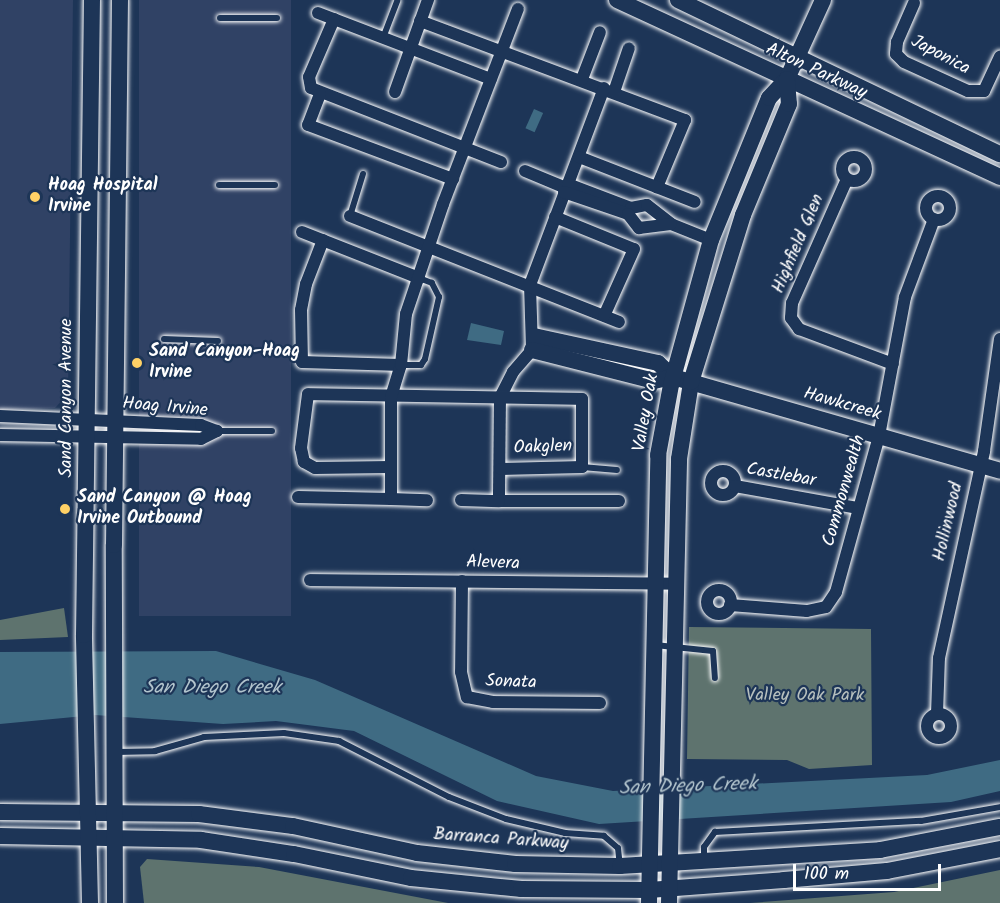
<!DOCTYPE html>
<style>
body{margin:0}
#map{position:relative;width:1000px;height:903px;overflow:hidden;background:#1d3557;font-family:Kalam,sans-serif}
div>[style]{position:absolute}
[style*='--x']{left:calc(var(--x)*1px);top:calc(var(--y)*1px);width:calc(var(--w)*1px);rotate:calc(var(--a)*1deg)}
.built>*{inset:0;background:#304265;transform-origin:0 0}
.green>*{inset:0;background:#5e736e}
.water>*{inset:0;background:#3f6b83;transform-origin:0 0}
.roads{filter:drop-shadow(0 0 2px #fff) drop-shadow(0 0 2px #fff)}
.lane>*{height:6px;margin:-3px;padding:0 3px;transform-origin:3px;border-radius:3px;background:#1d3557}
.street>*{height:12px;margin:-6px;padding:0 6px;transform-origin:6px;border-radius:6px;background:#1d3557}
.street>.ring{margin:-6px;padding:0;box-sizing:content-box;background:none;border:12px solid #1d3557;border-radius:50%}
.secondary>*{height:16px;margin:-8px;padding:0 8px;transform-origin:8px;border-radius:8px;background:#1d3557}
.dots>*{width:16px;height:16px;translate:-50% -50%;box-sizing:border-box;border:3px solid #1d3557;border-radius:50%}
span{translate:-50% -50%;white-space:nowrap;text-align:center;line-height:1.15;-webkit-text-stroke:4.5px #1d3557;paint-order:stroke}
.street-label{font-size:18px;color:#fff}
.poi-label{font-size:18px;color:#fff;font-weight:700}
.left{translate:0 -50%;text-align:left}
.park-label{font-size:18px;color:#b7c0be}
.water-label{font-size:20px;color:#b2c4cd;font-style:italic}
.scale{position:absolute;left:793px;top:864px;width:148px;height:27px;box-sizing:border-box;border:3px solid #fff;border-top:0;padding-left:8px;font-size:18px;line-height:21px;white-space:nowrap;color:#fff;-webkit-text-stroke:4px #1d3557;paint-order:stroke}
</style>
<div id="map">
<div class="built">
<i style="clip-path:polygon(0 0,73px 0,68px 394px,55px 408px,0 410px)"></i>
<i style="left:139px;top:0;width:152px;height:616px"></i>
</div>
<div class="green">
<i style="clip-path:polygon(64px 608px,68px 637px,0 640px,0 620px)"></i>
<i style="clip-path:polygon(689px 627px,871px 629px,872px 765px,809px 769px,787px 760px,687px 759px)"></i>
<i style="clip-path:polygon(147px 859px,259px 867px,448px 903px,144px 903px,140px 867px)"></i>
<i style="clip-path:polygon(1000px 870px,1000px 903px,750px 903px,894px 892px)"></i>
</div>
<div class="water">
<i style="left:534px;top:109px;width:10px;height:21px;rotate:24deg"></i>
<i style="clip-path:polygon(471px 323px,504px 331px,501px 345px,467px 340px)"></i>
<i style="clip-path:polygon(216px 651px,315px 680px,536px 776px,613px 791px,927px 775px,1000px 760px,1000px 791px,951px 802px,599px 824px,497px 801px,354px 731px,276px 721px,223px 724px,95px 715px,0 724px,0 652px)"></i>
</div>
<div class="roads">
<div class="lane">
<i style="--x:220;--y:18;--w:57;--a:0"></i>
<i style="--x:383;--y:38;--w:40;--a:-69"></i>
<i style="--x:219;--y:185;--w:56;--a:0"></i>
<i style="--x:350;--y:216;--w:44;--a:-72.8"></i>
<i style="--x:164;--y:339;--w:54;--a:2.1"></i>
<i style="--x:401;--y:365;--w:20;--a:0"></i>
<i style="--x:421;--y:365;--w:7;--a:-56"></i>
<i style="--x:425;--y:359;--w:64;--a:-77.3"></i>
<i style="--x:439;--y:297;--w:16;--a:-117"></i>
<i style="--x:432;--y:283;--w:14;--a:-159"></i>
<i style="--x:217;--y:431;--w:55;--a:0"></i>
<i style="--x:582;--y:467;--w:35;--a:5"></i>
<i style="--x:655;--y:645;--w:58;--a:5.9"></i>
<i style="--x:713;--y:651;--w:27;--a:86"></i>
<i style="--x:116;--y:752;--w:39;--a:-1"></i>
<i style="--x:155;--y:751;--w:51;--a:-15.9"></i>
<i style="--x:204;--y:737;--w:80;--a:-2.9"></i>
<i style="--x:284;--y:733;--w:56;--a:8.3"></i>
<i style="--x:339;--y:741;--w:123;--a:27"></i>
<i style="--x:449;--y:797;--w:61;--a:21.1"></i>
<i style="--x:506;--y:819;--w:61;--a:13.3"></i>
<i style="--x:565;--y:833;--w:39;--a:4"></i>
<i style="--x:604;--y:836;--w:18;--a:41"></i>
<i style="--x:618;--y:848;--w:18;--a:84"></i>
<i style="--x:704;--y:859;--w:12;--a:-90"></i>
<i style="--x:704;--y:847;--w:19;--a:-54"></i>
<i style="--x:715;--y:832;--w:206;--a:-3.1"></i>
<i style="--x:921;--y:821;--w:80;--a:-10"></i>
</div>
<div class="street">
<i style="--x:914;--y:3;--w:43;--a:113.6"></i>
<i style="--x:897;--y:42;--w:12;--a:95"></i>
<i style="--x:896;--y:54;--w:11;--a:45"></i>
<i style="--x:904;--y:62;--w:70;--a:24.4"></i>
<i style="--x:968;--y:91;--w:16;--a:0"></i>
<i style="--x:984;--y:91;--w:38;--a:-65"></i>
<i style="--x:318;--y:13;--w:185;--a:20.9"></i>
<i style="--x:334;--y:19;--w:63;--a:113.3"></i>
<i style="--x:309;--y:77;--w:11;--a:80"></i>
<i style="--x:311;--y:88;--w:204;--a:21.3"></i>
<i style="--x:420;--y:21;--w:283;--a:20.5"></i>
<i style="--x:685;--y:120;--w:73;--a:112.7"></i>
<i style="--x:582;--y:79;--w:50;--a:-69"></i>
<i style="--x:604;--y:88;--w:210;--a:110.6"></i>
<i style="--x:530;--y:285;--w:65;--a:88.2"></i>
<i style="--x:532;--y:350;--w:29;--a:131"></i>
<i style="--x:513;--y:372;--w:28;--a:117"></i>
<i style="--x:500;--y:397;--w:104;--a:90.6"></i>
<i style="--x:499;--y:501;--w:120;--a:0"></i>
<i style="--x:395;--y:92;--w:98;--a:-70.3"></i>
<i style="--x:614;--y:92;--w:46;--a:-71.2"></i>
<i style="--x:320;--y:94;--w:33;--a:111"></i>
<i style="--x:308;--y:125;--w:155;--a:20.4"></i>
<i style="--x:579;--y:157;--w:124;--a:21.2"></i>
<i class="ring" style="left:842px;top:157px;width:12px;height:12px"></i>
<i style="--x:525;--y:171;--w:44;--a:22.5"></i>
<i style="--x:847;--y:179;--w:136;--a:113.9"></i>
<i style="--x:792;--y:303;--w:15;--a:94"></i>
<i style="--x:791;--y:318;--w:14;--a:54"></i>
<i style="--x:799;--y:329;--w:100;--a:20.4"></i>
<i style="--x:568;--y:184;--w:67;--a:20.9"></i>
<i style="--x:631;--y:208;--w:16;--a:-11"></i>
<i style="--x:647;--y:205;--w:31;--a:38"></i>
<i style="--x:671;--y:224;--w:43;--a:21.8"></i>
<i style="--x:564;--y:192;--w:68;--a:19"></i>
<i style="--x:628;--y:214;--w:18;--a:52"></i>
<i style="--x:639;--y:228;--w:32;--a:-7"></i>
<i class="ring" style="left:926px;top:196px;width:12px;height:12px"></i>
<i style="--x:350;--y:216;--w:289;--a:21.5"></i>
<i style="--x:555;--y:217;--w:85;--a:22.1"></i>
<i style="--x:634;--y:249;--w:73;--a:114.1"></i>
<i style="--x:302;--y:232;--w:126;--a:21.5"></i>
<i style="--x:323;--y:240;--w:47;--a:111.1"></i>
<i style="--x:306;--y:284;--w:26;--a:101"></i>
<i style="--x:301;--y:310;--w:52;--a:88.9"></i>
<i style="--x:302;--y:362;--w:99;--a:1.7"></i>
<i style="--x:0;--y:416;--w:201;--a:2.6"></i>
<i style="--x:201;--y:425;--w:17;--a:21"></i>
<i style="--x:0;--y:435;--w:201;--a:1.1"></i>
<i style="--x:201;--y:439;--w:18;--a:-27"></i>
<i style="--x:390;--y:467;--w:75;--a:179.2"></i>
<i style="--x:315;--y:468;--w:13;--a:-151"></i>
<i style="--x:304;--y:462;--w:14;--a:-102"></i>
<i style="--x:301;--y:448;--w:54;--a:-82.6"></i>
<i style="--x:308;--y:394;--w:274;--a:1"></i>
<i style="--x:582;--y:399;--w:68;--a:90"></i>
<i style="--x:582;--y:467;--w:81;--a:178.6"></i>
<i class="ring" style="left:711px;top:471px;width:12px;height:12px"></i>
<i style="--x:735;--y:486;--w:124;--a:10.2"></i>
<i style="--x:298;--y:497;--w:93;--a:1.2"></i>
<i style="--x:391;--y:499;--w:102;--a:-90"></i>
<i style="--x:391;--y:397;--w:34;--a:-73"></i>
<i style="--x:401;--y:365;--w:51;--a:-84.4"></i>
<i style="--x:406;--y:314;--w:116;--a:-71.4"></i>
<i style="--x:443;--y:204;--w:209;--a:-69"></i>
<i style="--x:391;--y:499;--w:36;--a:2"></i>
<i style="--x:461;--y:500;--w:38;--a:2"></i>
<i style="--x:310;--y:580;--w:364;--a:0.6"></i>
<i style="--x:462;--y:581;--w:91;--a:90.6"></i>
<i style="--x:461;--y:672;--w:26;--a:77"></i>
<i style="--x:467;--y:697;--w:26;--a:11"></i>
<i style="--x:493;--y:702;--w:107;--a:0.5"></i>
<i class="ring" style="left:707px;top:590px;width:12px;height:12px"></i>
<i style="--x:730;--y:605;--w:77;--a:4.5"></i>
<i style="--x:807;--y:611;--w:19;--a:-12"></i>
<i style="--x:826;--y:607;--w:18;--a:-56"></i>
<i style="--x:836;--y:592;--w:162;--a:-74.6"></i>
<i style="--x:879;--y:436;--w:141;--a:-79.4"></i>
<i style="--x:905;--y:297;--w:83;--a:-69.6"></i>
<i style="--x:937;--y:714;--w:56;--a:-88"></i>
<i style="--x:939;--y:658;--w:212;--a:-77.7"></i>
<i style="--x:984;--y:451;--w:113;--a:-81.9"></i>
<i class="ring" style="left:927px;top:714px;width:12px;height:12px"></i>
</div>
<div class="secondary">
<i style="--x:617;--y:0;--w:422;--a:24.8"></i>
<i style="--x:678;--y:0;--w:357;--a:25.6"></i>
<i style="--x:534;--y:336;--w:127;--a:12.3"></i>
<i style="--x:658;--y:363;--w:21;--a:43"></i>
<i style="--x:673;--y:377;--w:340;--a:16"></i>
<i style="--x:532;--y:350;--w:126;--a:14.3"></i>
<i style="--x:654;--y:381;--w:19;--a:-12"></i>
<i style="--x:0;--y:812;--w:199;--a:0.6"></i>
<i style="--x:199;--y:814;--w:95;--a:7.3"></i>
<i style="--x:293;--y:826;--w:127;--a:12.3"></i>
<i style="--x:417;--y:853;--w:99;--a:6.4"></i>
<i style="--x:515;--y:864;--w:105;--a:1.1"></i>
<i style="--x:620;--y:866;--w:260;--a:-3.5"></i>
<i style="--x:880;--y:850;--w:122;--a:-10.9"></i>
<i style="--x:0;--y:836;--w:201;--a:1.1"></i>
<i style="--x:201;--y:840;--w:94;--a:8.6"></i>
<i style="--x:294;--y:854;--w:119;--a:11.6"></i>
<i style="--x:411;--y:878;--w:111;--a:5.7"></i>
<i style="--x:521;--y:889;--w:128;--a:0.4"></i>
<i style="--x:649;--y:890;--w:135;--a:-4.2"></i>
<i style="--x:784;--y:880;--w:103;--a:-5"></i>
<i style="--x:887;--y:871;--w:115;--a:-11"></i>
<i style="--x:90;--y:903;--w:268;--a:-91.3"></i>
<i style="--x:84;--y:635;--w:635;--a:-89.28"></i>
<i style="--x:115;--y:903;--w:358;--a:-90.2"></i>
<i style="--x:114;--y:545;--w:545;--a:-89.37"></i>
<i style="--x:649;--y:903;--w:448;--a:-88.8"></i>
<i style="--x:658;--y:455;--w:71;--a:-79.5"></i>
<i style="--x:671;--y:385;--w:150;--a:-74.6"></i>
<i style="--x:711;--y:240;--w:153;--a:-67.8"></i>
<i style="--x:769;--y:98;--w:26;--a:-47"></i>
<i style="--x:787;--y:79;--w:87;--a:-65.5"></i>
<i style="--x:669;--y:903;--w:444;--a:-88.7"></i>
<i style="--x:679;--y:459;--w:78;--a:-81.1"></i>
<i style="--x:691;--y:382;--w:175;--a:-72.7"></i>
<i style="--x:743;--y:215;--w:120;--a:-67.5"></i>
<i style="--x:789;--y:104;--w:25;--a:-95"></i>
</div>
</div>
<div class="dots">
<i style="left:35px;top:197px;background:#ffd166"></i>
<i style="left:137px;top:363px;background:#ffd166"></i>
<i style="left:65px;top:509px;background:#ffd166"></i>
</div>
<div class="street-label">
<span style="left:940px;top:56px;rotate:28deg">Japonica</span>
<span style="left:816px;top:72px;rotate:25deg">Alton Parkway</span>
<span style="left:799px;top:244px;rotate:-67deg">Highfield Glen</span>
<span style="left:67px;top:398px;rotate:-90deg">Sand Canyon Avenue</span>
<span style="left:842px;top:405px;rotate:16deg">Hawkcreek</span>
<span style="left:165px;top:408px;rotate:5deg">Hoag Irvine</span>
<span style="left:647px;top:413px;rotate:-80deg">Valley Oak</span>
<span style="left:543px;top:448px;rotate:-2deg">Oakglen</span>
<span style="left:781px;top:476px;rotate:10deg">Castlebar</span>
<span style="left:845px;top:491px;rotate:-74deg">Commonwealth</span>
<span style="left:949px;top:522px;rotate:-77deg">Hollinwood</span>
<span style="left:493px;top:564px;rotate:2deg">Alevera</span>
<span style="left:511px;top:683px;rotate:2deg">Sonata</span>
<span style="left:501px;top:840px;rotate:4deg">Barranca Parkway</span>
</div>
<div class="poi-label">
<span class="left" style="left:48px;top:197px">Hoag Hospital<br>Irvine</span>
<span class="left" style="left:149px;top:363px">Sand Canyon-Hoag<br>Irvine</span>
<span class="left" style="left:77px;top:509px">Sand Canyon @ Hoag<br>Irvine Outbound</span>
</div>
<div class="park-label">
<span style="left:805px;top:696px">Valley Oak Park</span>
</div>
<div class="water-label">
<span style="left:212px;top:688px">San Diego Creek</span>
<span style="left:688px;top:787px;rotate:-2deg">San Diego Creek</span>
</div>
<div class="scale">100 m</div>
</div>
